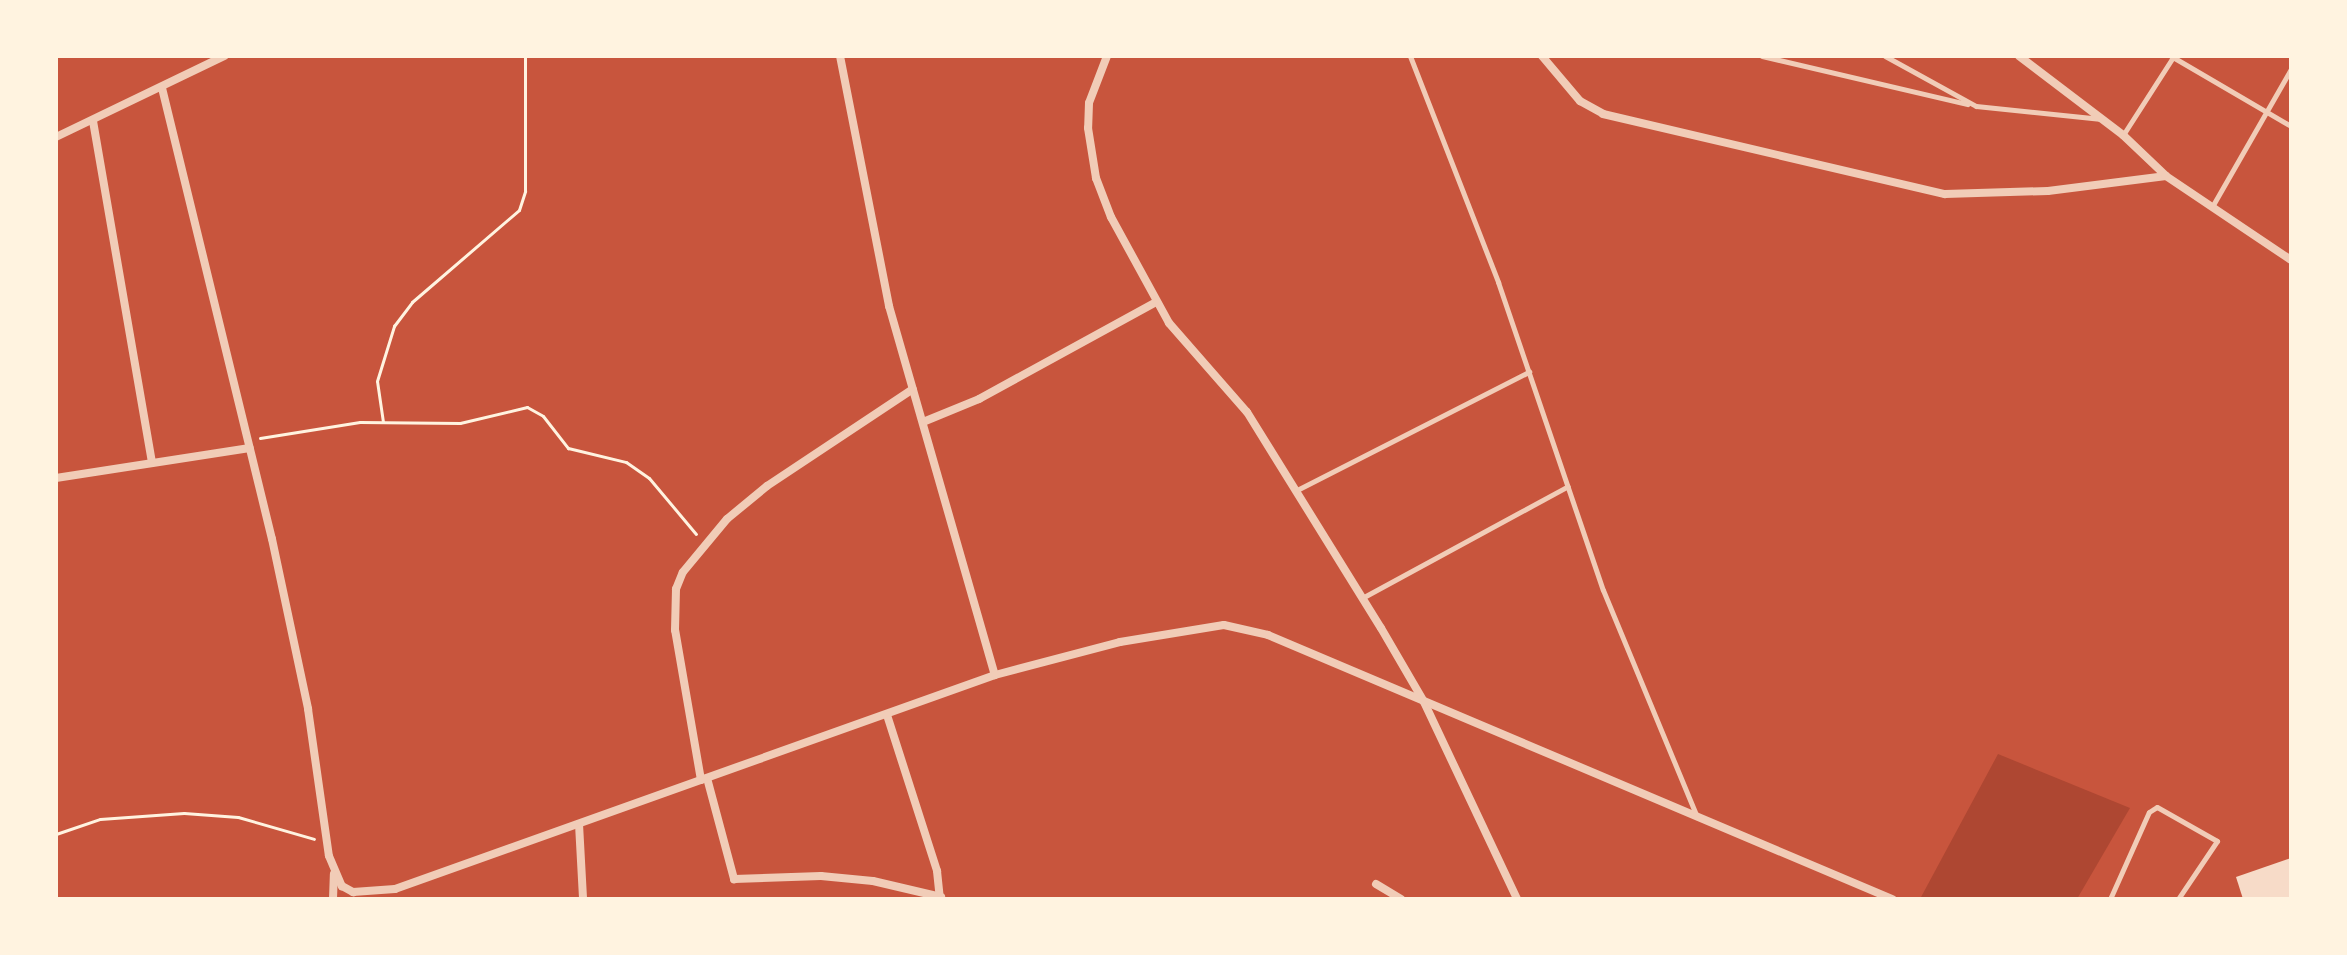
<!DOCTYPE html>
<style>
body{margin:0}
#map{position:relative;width:2347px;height:955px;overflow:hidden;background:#c8553d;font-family:"Source Sans 3",sans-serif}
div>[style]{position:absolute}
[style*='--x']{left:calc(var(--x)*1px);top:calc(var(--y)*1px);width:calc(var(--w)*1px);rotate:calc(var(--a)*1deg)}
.green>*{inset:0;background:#ae4732}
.building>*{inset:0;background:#f7dbc8}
.path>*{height:3px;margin:-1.5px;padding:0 1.5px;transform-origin:1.5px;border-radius:1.5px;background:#fff3e0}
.service>*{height:5px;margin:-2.5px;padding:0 2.5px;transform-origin:2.5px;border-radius:2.5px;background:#f1ccb7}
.minor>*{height:8px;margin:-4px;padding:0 4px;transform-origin:4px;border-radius:4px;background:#f1ccb7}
span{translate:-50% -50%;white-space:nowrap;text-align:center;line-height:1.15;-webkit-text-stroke:6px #fff3e0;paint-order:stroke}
.frame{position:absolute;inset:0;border:58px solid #fff3e0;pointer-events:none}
</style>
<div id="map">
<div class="green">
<i style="clip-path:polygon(1998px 754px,2130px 808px,2077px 899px,1920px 899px)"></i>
</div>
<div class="building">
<i style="clip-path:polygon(2291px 858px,2291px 899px,2243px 899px,2236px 877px)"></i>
</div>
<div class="path">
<i style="--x:383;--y:422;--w:41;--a:-98.3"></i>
<i style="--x:377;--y:381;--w:58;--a:-72.8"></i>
<i style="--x:394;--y:326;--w:30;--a:-53"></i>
<i style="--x:412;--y:302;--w:141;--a:-40.7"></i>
<i style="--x:519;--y:210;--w:20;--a:-72"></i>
<i style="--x:525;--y:191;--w:135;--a:-90"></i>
<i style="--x:260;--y:438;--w:101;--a:-9.1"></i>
<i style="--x:360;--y:422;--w:100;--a:0.6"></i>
<i style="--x:460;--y:423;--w:69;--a:-13.4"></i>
<i style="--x:527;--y:407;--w:18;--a:29"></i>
<i style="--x:543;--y:416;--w:41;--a:52"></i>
<i style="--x:568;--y:448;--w:60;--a:13.6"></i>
<i style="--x:626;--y:462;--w:28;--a:35"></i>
<i style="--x:649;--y:478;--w:73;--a:50"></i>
<i style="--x:56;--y:834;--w:46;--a:-18.8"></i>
<i style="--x:100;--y:819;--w:84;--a:-4.1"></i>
<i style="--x:184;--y:813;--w:54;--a:4.2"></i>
<i style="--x:238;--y:817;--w:79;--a:16.1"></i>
</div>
<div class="service">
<i style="--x:1410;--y:56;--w:243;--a:68.7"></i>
<i style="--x:1498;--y:282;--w:325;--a:71.2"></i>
<i style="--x:1603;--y:590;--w:246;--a:67.5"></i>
<i style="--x:1762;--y:56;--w:211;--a:13.2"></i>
<i style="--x:1885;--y:56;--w:104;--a:28.8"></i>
<i style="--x:1976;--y:106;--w:126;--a:5.9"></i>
<i style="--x:2171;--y:56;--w:139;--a:30.3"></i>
<i style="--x:2123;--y:135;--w:93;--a:-57.3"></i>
<i style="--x:2213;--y:205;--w:157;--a:-60.2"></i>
<i style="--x:1295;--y:491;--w:263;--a:-27"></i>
<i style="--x:1362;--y:598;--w:234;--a:-28.5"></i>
<i style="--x:2110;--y:899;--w:95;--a:-65.9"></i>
<i style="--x:2149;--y:812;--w:9;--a:-32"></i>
<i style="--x:2157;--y:807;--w:69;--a:29.5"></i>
<i style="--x:2217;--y:841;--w:70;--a:123.9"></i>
</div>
<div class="minor">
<i style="--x:840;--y:56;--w:255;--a:78.9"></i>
<i style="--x:889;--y:306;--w:384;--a:74"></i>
<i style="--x:1107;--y:56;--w:50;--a:111"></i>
<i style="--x:1089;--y:103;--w:25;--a:92"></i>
<i style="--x:1088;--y:128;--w:51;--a:80.9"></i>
<i style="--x:1096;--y:178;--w:42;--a:69"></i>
<i style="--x:1111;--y:217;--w:121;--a:61.3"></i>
<i style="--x:1169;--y:323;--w:118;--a:48.8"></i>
<i style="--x:1247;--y:412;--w:254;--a:58.2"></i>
<i style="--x:1381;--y:628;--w:86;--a:59.8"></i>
<i style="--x:1424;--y:702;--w:218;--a:64.7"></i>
<i style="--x:1542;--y:56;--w:59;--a:49.8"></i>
<i style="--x:1580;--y:101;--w:26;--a:29"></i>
<i style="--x:1603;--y:114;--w:351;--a:13.2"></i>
<i style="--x:1945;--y:194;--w:103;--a:-1.7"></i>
<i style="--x:2048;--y:191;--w:119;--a:-7.2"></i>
<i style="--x:2019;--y:56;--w:131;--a:37.2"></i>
<i style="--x:2123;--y:135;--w:59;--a:43.6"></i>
<i style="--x:2166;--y:176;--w:151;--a:33.9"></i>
<i style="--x:162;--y:88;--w:464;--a:76.3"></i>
<i style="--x:272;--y:539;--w:174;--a:78"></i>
<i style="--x:308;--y:709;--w:148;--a:81.9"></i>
<i style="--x:329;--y:856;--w:33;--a:67"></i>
<i style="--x:342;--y:886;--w:13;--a:29"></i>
<i style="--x:353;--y:892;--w:42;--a:-4.1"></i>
<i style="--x:395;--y:889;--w:637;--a:-19.63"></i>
<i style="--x:995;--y:675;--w:129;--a:-14.8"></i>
<i style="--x:1120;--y:642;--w:105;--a:-9.3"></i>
<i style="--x:1224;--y:625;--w:45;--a:12.8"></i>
<i style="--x:1268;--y:635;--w:678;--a:22.93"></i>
<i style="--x:93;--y:121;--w:347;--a:80.2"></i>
<i style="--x:56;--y:137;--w:187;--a:-25.7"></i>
<i style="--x:923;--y:422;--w:61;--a:-22.3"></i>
<i style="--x:979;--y:399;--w:202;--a:-28.7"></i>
<i style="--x:56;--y:478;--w:196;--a:-8.8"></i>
<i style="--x:887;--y:715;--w:164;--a:72.2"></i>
<i style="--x:937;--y:871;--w:28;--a:84"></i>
<i style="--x:707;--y:778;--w:105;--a:75"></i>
<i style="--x:734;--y:879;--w:87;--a:-2"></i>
<i style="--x:821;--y:876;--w:52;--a:5.5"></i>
<i style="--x:873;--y:881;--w:70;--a:13.2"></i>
<i style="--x:701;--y:780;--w:152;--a:-99.8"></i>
<i style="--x:675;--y:630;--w:41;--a:-88.6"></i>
<i style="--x:676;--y:589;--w:18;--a:-68"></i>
<i style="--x:683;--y:572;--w:69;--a:-50.3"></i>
<i style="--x:727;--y:519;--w:52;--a:-39.5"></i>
<i style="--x:767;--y:486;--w:175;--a:-33.6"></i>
<i style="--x:579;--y:824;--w:75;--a:86.9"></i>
<i style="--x:1376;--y:884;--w:29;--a:31"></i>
<i style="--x:333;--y:899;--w:25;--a:-88"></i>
</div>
<div class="frame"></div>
</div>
